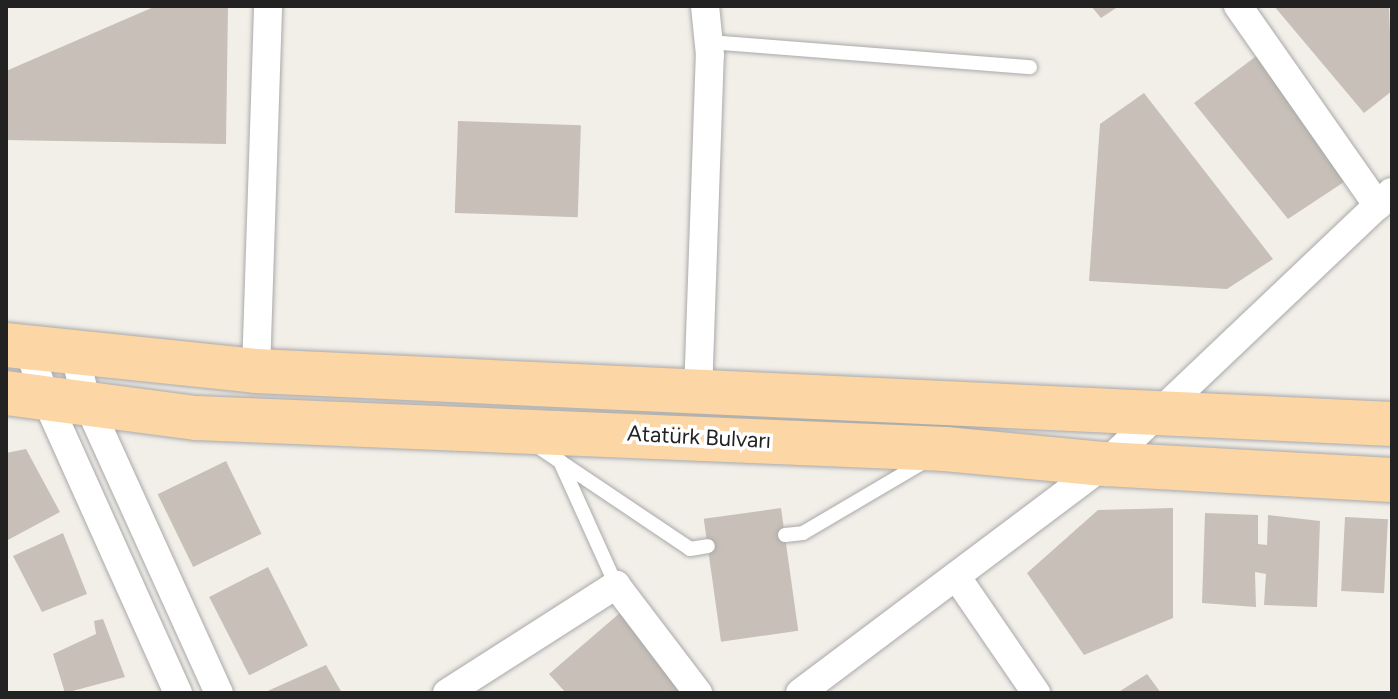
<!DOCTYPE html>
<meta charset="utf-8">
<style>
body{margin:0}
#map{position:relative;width:1398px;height:699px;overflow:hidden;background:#f2efe9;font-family:Figtree,sans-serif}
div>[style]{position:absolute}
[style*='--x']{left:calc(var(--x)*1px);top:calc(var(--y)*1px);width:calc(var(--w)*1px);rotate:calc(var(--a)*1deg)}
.building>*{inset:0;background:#c7bfb8;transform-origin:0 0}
.roads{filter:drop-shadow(0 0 2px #a9a9a9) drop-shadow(0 0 2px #a9a9a9)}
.service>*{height:14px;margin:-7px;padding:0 7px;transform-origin:7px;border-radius:7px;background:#fff}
.minor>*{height:28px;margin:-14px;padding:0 14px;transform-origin:14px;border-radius:14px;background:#fff}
.primary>*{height:44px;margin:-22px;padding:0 22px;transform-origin:22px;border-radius:22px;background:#fcd6a4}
span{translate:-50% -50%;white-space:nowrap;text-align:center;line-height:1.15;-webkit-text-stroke:7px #fff;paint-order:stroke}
.street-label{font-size:22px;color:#222}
.frame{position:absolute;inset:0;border:8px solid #222;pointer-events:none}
</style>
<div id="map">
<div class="building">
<i style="clip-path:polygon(156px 6px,228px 6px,226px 144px,6px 140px,6px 71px)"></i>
<i style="clip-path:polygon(1091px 6px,1119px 6px,1101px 18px)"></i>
<i style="clip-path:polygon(1274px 6px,1389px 6px,1392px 91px,1364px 113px)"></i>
<i style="clip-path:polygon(1259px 54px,1347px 180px,1288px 219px,1194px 103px)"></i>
<i style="clip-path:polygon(1144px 93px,1273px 259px,1227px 289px,1089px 281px,1100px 124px)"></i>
<i style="left:458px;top:121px;width:123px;height:92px;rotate:2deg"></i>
<i style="clip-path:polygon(26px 449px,60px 512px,6px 541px,6px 453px)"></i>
<i style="left:226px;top:461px;width:81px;height:76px;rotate:64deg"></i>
<i style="left:781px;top:508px;width:124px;height:78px;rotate:82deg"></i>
<i style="clip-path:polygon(1173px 508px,1173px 618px,1084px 655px,1027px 573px,1098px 510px)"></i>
<i style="clip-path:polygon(1205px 513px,1258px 515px,1258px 544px,1267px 545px,1268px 515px,1320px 521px,1317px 607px,1264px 605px,1266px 574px,1255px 572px,1256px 607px,1202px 603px)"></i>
<i style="left:1345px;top:517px;width:43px;height:74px;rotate:3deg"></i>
<i style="clip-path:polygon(63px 533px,87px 594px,42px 612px,13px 556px)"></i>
<i style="left:268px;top:567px;width:88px;height:66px;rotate:63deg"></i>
<i style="clip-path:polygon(621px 612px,682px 693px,566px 693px,549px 674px)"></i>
<i style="clip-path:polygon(103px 619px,125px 677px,65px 693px,53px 654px,96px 634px,94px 621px)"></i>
<i style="clip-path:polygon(326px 665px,342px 693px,263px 693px)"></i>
<i style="clip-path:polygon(1147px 674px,1161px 693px,1117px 693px)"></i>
</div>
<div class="roads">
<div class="service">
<i style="--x:710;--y:42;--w:321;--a:4.5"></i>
<i style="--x:537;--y:446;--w:184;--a:33.9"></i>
<i style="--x:690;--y:549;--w:18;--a:-9"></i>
<i style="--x:560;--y:461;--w:136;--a:65.7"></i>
<i style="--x:785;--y:535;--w:18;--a:-6"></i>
<i style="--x:803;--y:533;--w:142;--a:-30.5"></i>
</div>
<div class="minor">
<i style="--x:1238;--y:6;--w:244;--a:55"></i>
<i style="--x:28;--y:347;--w:53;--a:71.2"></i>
<i style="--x:45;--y:397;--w:325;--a:65.8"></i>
<i style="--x:74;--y:351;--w:50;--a:76.2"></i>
<i style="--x:86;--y:400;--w:322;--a:65.6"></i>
<i style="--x:256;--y:371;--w:365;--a:-88.1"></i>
<i style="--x:698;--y:394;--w:339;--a:-88"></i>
<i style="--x:710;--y:55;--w:49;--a:-95.8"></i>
<i style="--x:956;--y:576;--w:142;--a:55.6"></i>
<i style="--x:447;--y:693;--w:201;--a:-32.6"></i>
<i style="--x:616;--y:585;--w:136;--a:52.8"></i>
<i style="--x:800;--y:693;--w:381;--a:-36.9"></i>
<i style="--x:1105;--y:464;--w:395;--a:-43.5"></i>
</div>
<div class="primary">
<i style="--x:6;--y:345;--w:251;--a:5.9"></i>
<i style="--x:256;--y:371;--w:1137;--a:2.67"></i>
<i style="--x:6;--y:393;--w:193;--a:7.5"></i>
<i style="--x:197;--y:418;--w:749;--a:2.37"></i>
<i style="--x:945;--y:449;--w:161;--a:5.4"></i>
<i style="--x:1105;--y:464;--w:287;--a:3.2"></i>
</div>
</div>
<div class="street-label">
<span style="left:699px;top:437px;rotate:3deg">Atatürk Bulvarı</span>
</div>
<div class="frame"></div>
</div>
